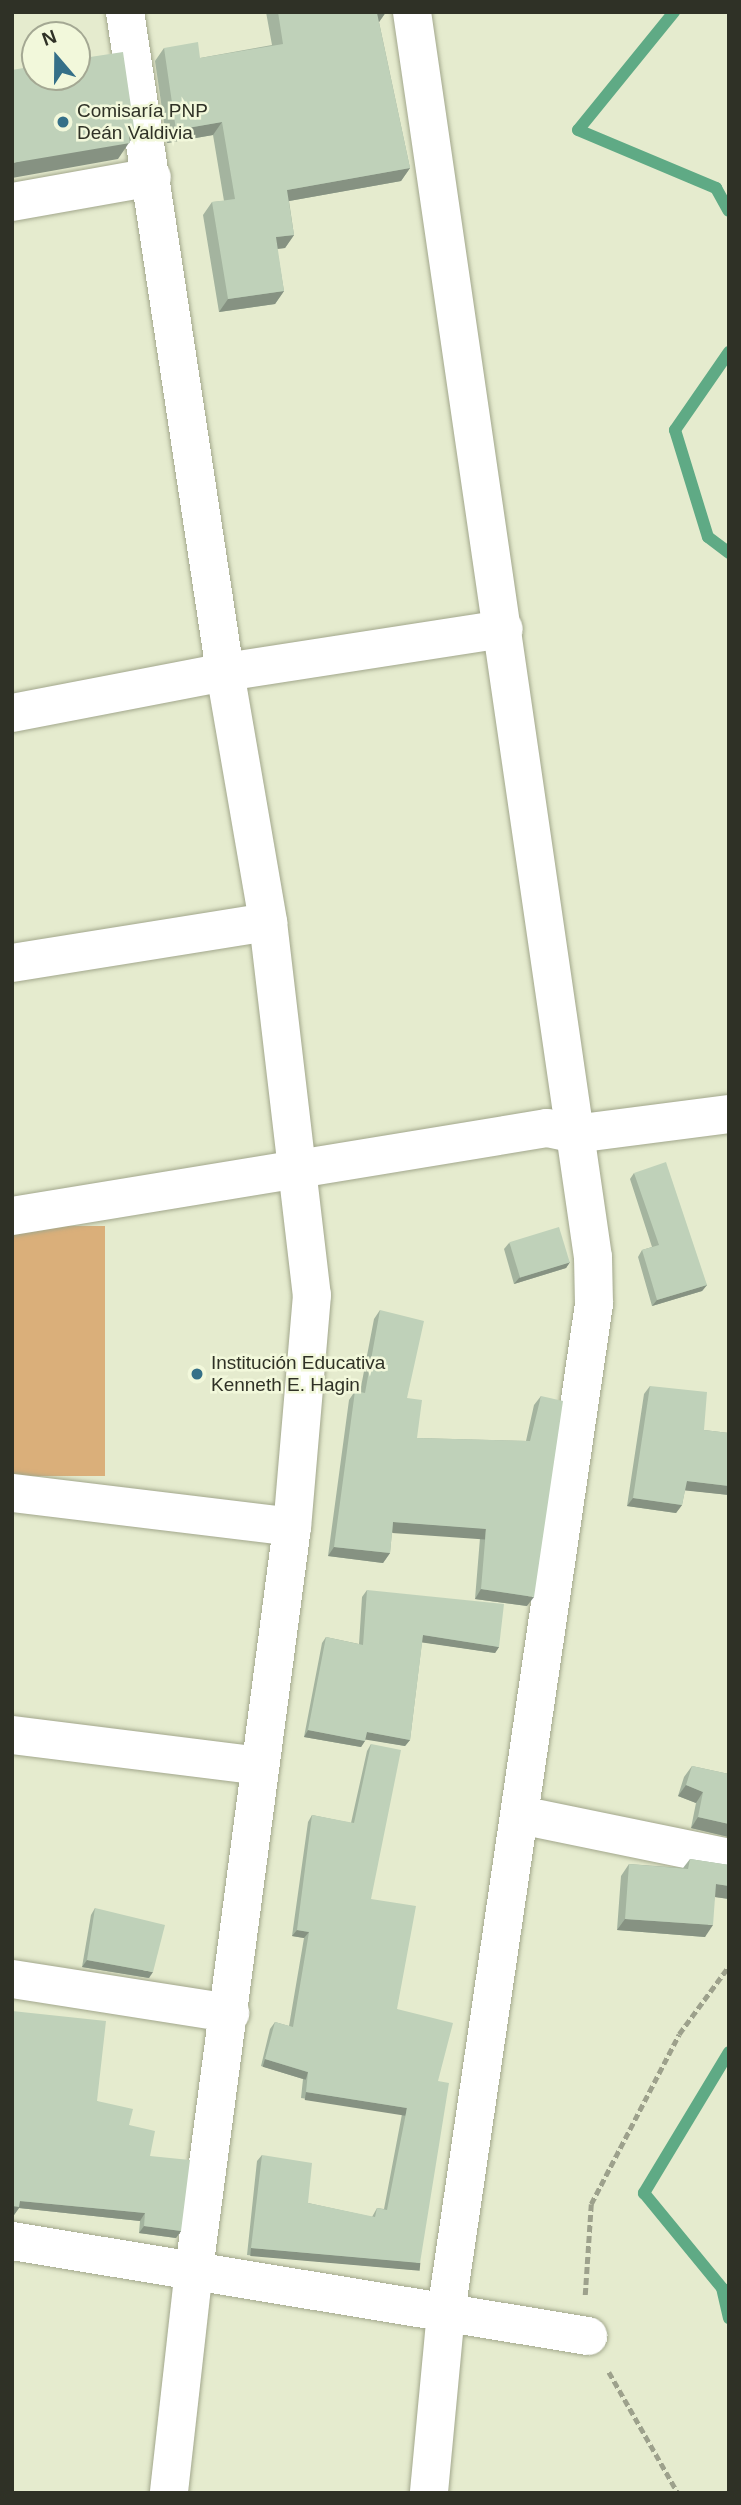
<!DOCTYPE html>
<meta charset="utf-8">
<style>
body{margin:0}
#map{position:relative;width:741px;height:2505px;overflow:hidden;background:#e5ebce;font-family:Helvetica,sans-serif}
div>[style]{position:absolute}
[style*='--x']{left:calc(var(--x)*1px);top:calc(var(--y)*1px);width:calc(var(--w)*1px);rotate:calc(var(--a)*1deg)}
.green>*{inset:0;background:#daaf7a;transform-origin:0 0}
.stream>*{height:12px;margin:-6px;padding:0 6px;transform-origin:6px;border-radius:6px;background:#5faa85}
.path>*{height:4.5px;margin-top:-2.25px;transform-origin:0;background:repeating-linear-gradient(90deg,#9da18c 0 7px,transparent 0 10.5px)}
.roads{filter:drop-shadow(0 0 2px #a2a78c) drop-shadow(0 0 2px #a2a78c)}
.minor>*{height:38px;margin:-19px;padding:0 19px;transform-origin:19px;border-radius:19px;background:#fff}
.wall>*{inset:0;background:#a4b49f}
.shaded-wall>*{inset:0;background:#869282;transform-origin:0 0}
.building>*{inset:0;background:#bfd1b9;transform-origin:0 0}
.dots>*{width:19px;height:19px;translate:-50% -50%;box-sizing:border-box;border:4px solid #f2f8db;border-radius:50%}
span{translate:-50% -50%;white-space:nowrap;text-align:center;line-height:1.15;-webkit-text-stroke:5px #f2f8db;paint-order:stroke}
.poi-label{font-size:19px;color:#2f3126}
.left{translate:0 -50%;text-align:left}
.frame{position:absolute;inset:0;border:14px solid #2f3126;pointer-events:none}
.north{position:absolute;left:21px;top:21px;width:70px;height:70px;box-sizing:border-box;background:#f2f8db;border:2px solid #a4a893;border-radius:50%;rotate:340deg;font-size:19px;font-weight:700;line-height:28px;text-align:center;color:#2f3126}
.north::after{content:'';display:block;margin:auto;width:24px;height:32px;background:#357088;clip-path:polygon(50% 0,100% 100%,50% 72%,0 100%)}
</style>
<div id="map">
<div class="green">
<i style="left:105px;top:1226px;width:250px;height:94px;rotate:90deg"></i>
</div>
<div class="stream">
<i style="--x:674;--y:12;--w:152;--a:129.1"></i>
<i style="--x:578;--y:130;--w:150;--a:22.8"></i>
<i style="--x:716;--y:188;--w:26;--a:61"></i>
<i style="--x:729;--y:352;--w:95;--a:124.7"></i>
<i style="--x:675;--y:430;--w:112;--a:72.9"></i>
<i style="--x:708;--y:537;--w:26;--a:37"></i>
<i style="--x:729;--y:2052;--w:165;--a:121.1"></i>
<i style="--x:644;--y:2193;--w:123;--a:50.6"></i>
<i style="--x:722;--y:2288;--w:31;--a:77"></i>
</div>
<div class="path">
<i style="--x:585;--y:2295;--w:91;--a:-86.2"></i>
<i style="--x:591;--y:2204;--w:191;--a:-62.6"></i>
<i style="--x:679;--y:2034;--w:84;--a:-53.7"></i>
<i style="--x:609;--y:2372;--w:139;--a:60.3"></i>
</div>
<div class="roads">
<div class="minor">
<i style="--x:125;--y:12;--w:668;--a:81.38"></i>
<i style="--x:225;--y:672;--w:254;--a:80.2"></i>
<i style="--x:268;--y:922;--w:376;--a:83.3"></i>
<i style="--x:312;--y:1295;--w:233;--a:94.9"></i>
<i style="--x:292;--y:1527;--w:748;--a:97.52"></i>
<i style="--x:194;--y:2269;--w:225;--a:96.4"></i>
<i style="--x:412;--y:12;--w:1258;--a:81.73"></i>
<i style="--x:593;--y:1257;--w:47;--a:88.8"></i>
<i style="--x:594;--y:1304;--w:1019;--a:98.35"></i>
<i style="--x:446;--y:2312;--w:182;--a:95.4"></i>
<i style="--x:12;--y:202;--w:142;--a:-10.1"></i>
<i style="--x:12;--y:713;--w:217;--a:-10.9"></i>
<i style="--x:225;--y:672;--w:282;--a:-8.8"></i>
<i style="--x:12;--y:963;--w:259;--a:-9.1"></i>
<i style="--x:12;--y:1216;--w:542;--a:-9.34"></i>
<i style="--x:547;--y:1128;--w:29;--a:12"></i>
<i style="--x:575;--y:1134;--w:155;--a:-7.4"></i>
<i style="--x:12;--y:1493;--w:282;--a:6.9"></i>
<i style="--x:12;--y:1735;--w:250;--a:7.1"></i>
<i style="--x:520;--y:1815;--w:213;--a:11.6"></i>
<i style="--x:12;--y:1979;--w:221;--a:8.9"></i>
<i style="--x:12;--y:2241;--w:584;--a:9.37"></i>
</div>
</div>
<div class="wall">
<i style="clip-path:polygon(266px 12px,386px 12px,379px 22px,410px 168px,401px 181px,289px 201px,294px 235px,285px 248px,277px 249px,284px 291px,275px 304px,219px 312px,203px 215px,212px 202px,224px 201px,213px 135px,167px 143px,155px 61px,164px 48px,200px 58px,272px 45px)"></i>
<i style="clip-path:polygon(634px 1173px,707px 1285px,702px 1291px,652px 1306px,638px 1257px,642px 1250px,652px 1247px,630px 1179px)"></i>
<i style="clip-path:polygon(509px 1243px,570px 1262px,566px 1268px,514px 1284px,504px 1249px)"></i>
<i style="clip-path:polygon(380px 1310px,407px 1398px,417px 1438px,526px 1441px,534px 1405px,541px 1396px,527px 1606px,475px 1599px,480px 1538px,392px 1532px,390px 1553px,383px 1563px,328px 1556px,349px 1400px,355px 1391px,360px 1392px,374px 1319px)"></i>
<i style="clip-path:polygon(650px 1386px,704px 1430px,729px 1433px,729px 1495px,685px 1490px,682px 1505px,676px 1513px,627px 1506px,644px 1394px)"></i>
<i style="clip-path:polygon(367px 1590px,499px 1647px,495px 1653px,422px 1642px,410px 1740px,405px 1746px,366px 1739px,361px 1747px,304px 1737px,322px 1643px,326px 1637px,359px 1644px,362px 1597px)"></i>
<i style="clip-path:polygon(371px 1744px,371px 1899px,397px 2009px,438px 2081px,415px 2270px,247px 2255px,257px 2161px,262px 2155px,308px 2203px,372px 2217px,377px 2208px,384px 2209px,402px 2114px,301px 2098px,303px 2079px,261px 2066px,270px 2029px,275px 2022px,289px 2026px,304px 1938px,292px 1936px,308px 1822px,312px 1815px,351px 1823px,367px 1751px)"></i>
<i style="clip-path:polygon(692px 1766px,729px 1774px,729px 1837px,691px 1828px,696px 1803px,678px 1796px,684px 1777px)"></i>
<i style="clip-path:polygon(690px 1859px,729px 1865px,729px 1899px,715px 1897px,705px 1937px,617px 1930px,621px 1876px,629px 1864px,683px 1868px)"></i>
<i style="clip-path:polygon(95px 1908px,149px 1978px,82px 1967px,91px 1915px)"></i>
<i style="clip-path:polygon(97px 2101px,129px 2125px,150px 2156px,181px 2231px,176px 2238px,139px 2233px,140px 2221px,19px 2208px,14px 2215px,12px 2214px)"></i>
</div>
<div class="shaded-wall">
<i style="clip-path:polygon(386px 12px,377px 25px,377px 13px)"></i>
<i style="clip-path:polygon(222px 122px,213px 135px,167px 143px,176px 130px)"></i>
<i style="clip-path:polygon(135px 134px,118px 159px,12px 178px,12px 163px)"></i>
<i style="clip-path:polygon(410px 168px,401px 181px,278px 203px,287px 190px)"></i>
<i style="clip-path:polygon(294px 235px,285px 248px,267px 250px,276px 237px)"></i>
<i style="clip-path:polygon(284px 291px,275px 304px,219px 312px,228px 299px)"></i>
<i style="clip-path:polygon(570px 1262px,566px 1268px,514px 1284px,519px 1278px)"></i>
<i style="clip-path:polygon(707px 1285px,702px 1291px,652px 1306px,657px 1300px)"></i>
<i style="clip-path:polygon(687px 1481px,729px 1486px,729px 1495px,681px 1490px)"></i>
<i style="clip-path:polygon(633px 1498px,682px 1505px,676px 1513px,627px 1506px)"></i>
<i style="left:393px;top:1522px;width:93px;height:11px;rotate:4deg"></i>
<i style="clip-path:polygon(334px 1547px,390px 1553px,383px 1563px,328px 1556px)"></i>
<i style="clip-path:polygon(481px 1589px,534px 1597px,527px 1606px,475px 1599px)"></i>
<i style="clip-path:polygon(423px 1635px,499px 1647px,495px 1653px,419px 1642px)"></i>
<i style="clip-path:polygon(308px 1730px,365px 1741px,361px 1747px,304px 1737px)"></i>
<i style="clip-path:polygon(367px 1732px,410px 1740px,405px 1746px,362px 1739px)"></i>
<i style="clip-path:polygon(686px 1785px,703px 1792px,696px 1803px,678px 1796px)"></i>
<i style="clip-path:polygon(698px 1817px,729px 1824px,729px 1837px,691px 1828px)"></i>
<i style="clip-path:polygon(716px 1884px,729px 1886px,729px 1899px,708px 1896px)"></i>
<i style="clip-path:polygon(625px 1919px,713px 1925px,705px 1937px,617px 1930px)"></i>
<i style="clip-path:polygon(297px 1930px,309px 1932px,304px 1938px,292px 1936px)"></i>
<i style="clip-path:polygon(87px 1960px,153px 1972px,149px 1978px,82px 1967px)"></i>
<i style="left:265px;top:2059px;width:45px;height:8px;rotate:17deg"></i>
<i style="left:306px;top:2092px;width:102px;height:8px;rotate:9deg"></i>
<i style="clip-path:polygon(20px 2201px,145px 2213px,140px 2221px,19px 2208px,14px 2215px,12px 2214px,12px 2206px)"></i>
<i style="clip-path:polygon(144px 2226px,181px 2231px,176px 2238px,139px 2233px)"></i>
<i style="left:251px;top:2248px;width:170px;height:8px;rotate:5deg"></i>
</div>
<div class="building">
<i style="clip-path:polygon(278px 12px,384px 12px,377px 13px,410px 168px,287px 190px,294px 235px,276px 237px,284px 291px,228px 299px,212px 202px,235px 199px,222px 122px,176px 130px,164px 48px,198px 42px,200px 58px,283px 44px)"></i>
<i style="clip-path:polygon(123px 52px,135px 134px,129px 135px,130px 143px,12px 163px,12px 70px,35px 66px,35px 77px,77px 77px,77px 59px)"></i>
<i style="clip-path:polygon(666px 1162px,707px 1285px,657px 1300px,642px 1250px,659px 1245px,634px 1173px)"></i>
<i style="left:559px;top:1227px;width:37px;height:52px;rotate:73deg"></i>
<i style="clip-path:polygon(380px 1310px,424px 1321px,407px 1398px,422px 1400px,417px 1438px,530px 1441px,541px 1396px,563px 1401px,534px 1597px,481px 1589px,486px 1529px,393px 1522px,390px 1553px,334px 1547px,355px 1391px,365px 1393px)"></i>
<i style="clip-path:polygon(650px 1386px,707px 1392px,704px 1430px,729px 1433px,729px 1486px,687px 1481px,682px 1505px,633px 1498px)"></i>
<i style="clip-path:polygon(367px 1590px,504px 1604px,499px 1647px,423px 1635px,410px 1740px,367px 1732px,365px 1741px,308px 1730px,326px 1637px,363px 1645px)"></i>
<i style="clip-path:polygon(371px 1744px,401px 1750px,371px 1899px,416px 1906px,397px 2009px,453px 2023px,438px 2081px,449px 2083px,420px 2263px,251px 2248px,262px 2155px,312px 2163px,308px 2203px,375px 2217px,377px 2208px,387px 2210px,407px 2108px,306px 2092px,308px 2072px,265px 2059px,275px 2022px,293px 2027px,309px 1932px,297px 1930px,312px 1815px,354px 1823px)"></i>
<i style="clip-path:polygon(692px 1766px,729px 1774px,729px 1824px,698px 1817px,703px 1792px,686px 1785px)"></i>
<i style="clip-path:polygon(690px 1859px,729px 1865px,729px 1886px,716px 1884px,713px 1925px,625px 1919px,629px 1864px,688px 1869px)"></i>
<i style="clip-path:polygon(95px 1908px,165px 1925px,153px 1972px,87px 1960px)"></i>
<i style="clip-path:polygon(12px 2011px,106px 2021px,97px 2101px,133px 2109px,129px 2125px,155px 2131px,150px 2156px,190px 2160px,181px 2231px,144px 2226px,145px 2213px,20px 2201px,19px 2207px,12px 2206px)"></i>
</div>
<div class="dots">
<i style="left:63px;top:122px;background:#357088"></i>
<i style="left:197px;top:1374px;background:#357088"></i>
</div>
<div class="poi-label">
<span class="left" style="left:77px;top:122px">Comisaría PNP<br>Deán Valdivia</span>
<span class="left" style="left:211px;top:1374px">Institución Educativa<br>Kenneth E. Hagin</span>
</div>
<div class="frame"></div>
<div class="north">N</div>
</div>
